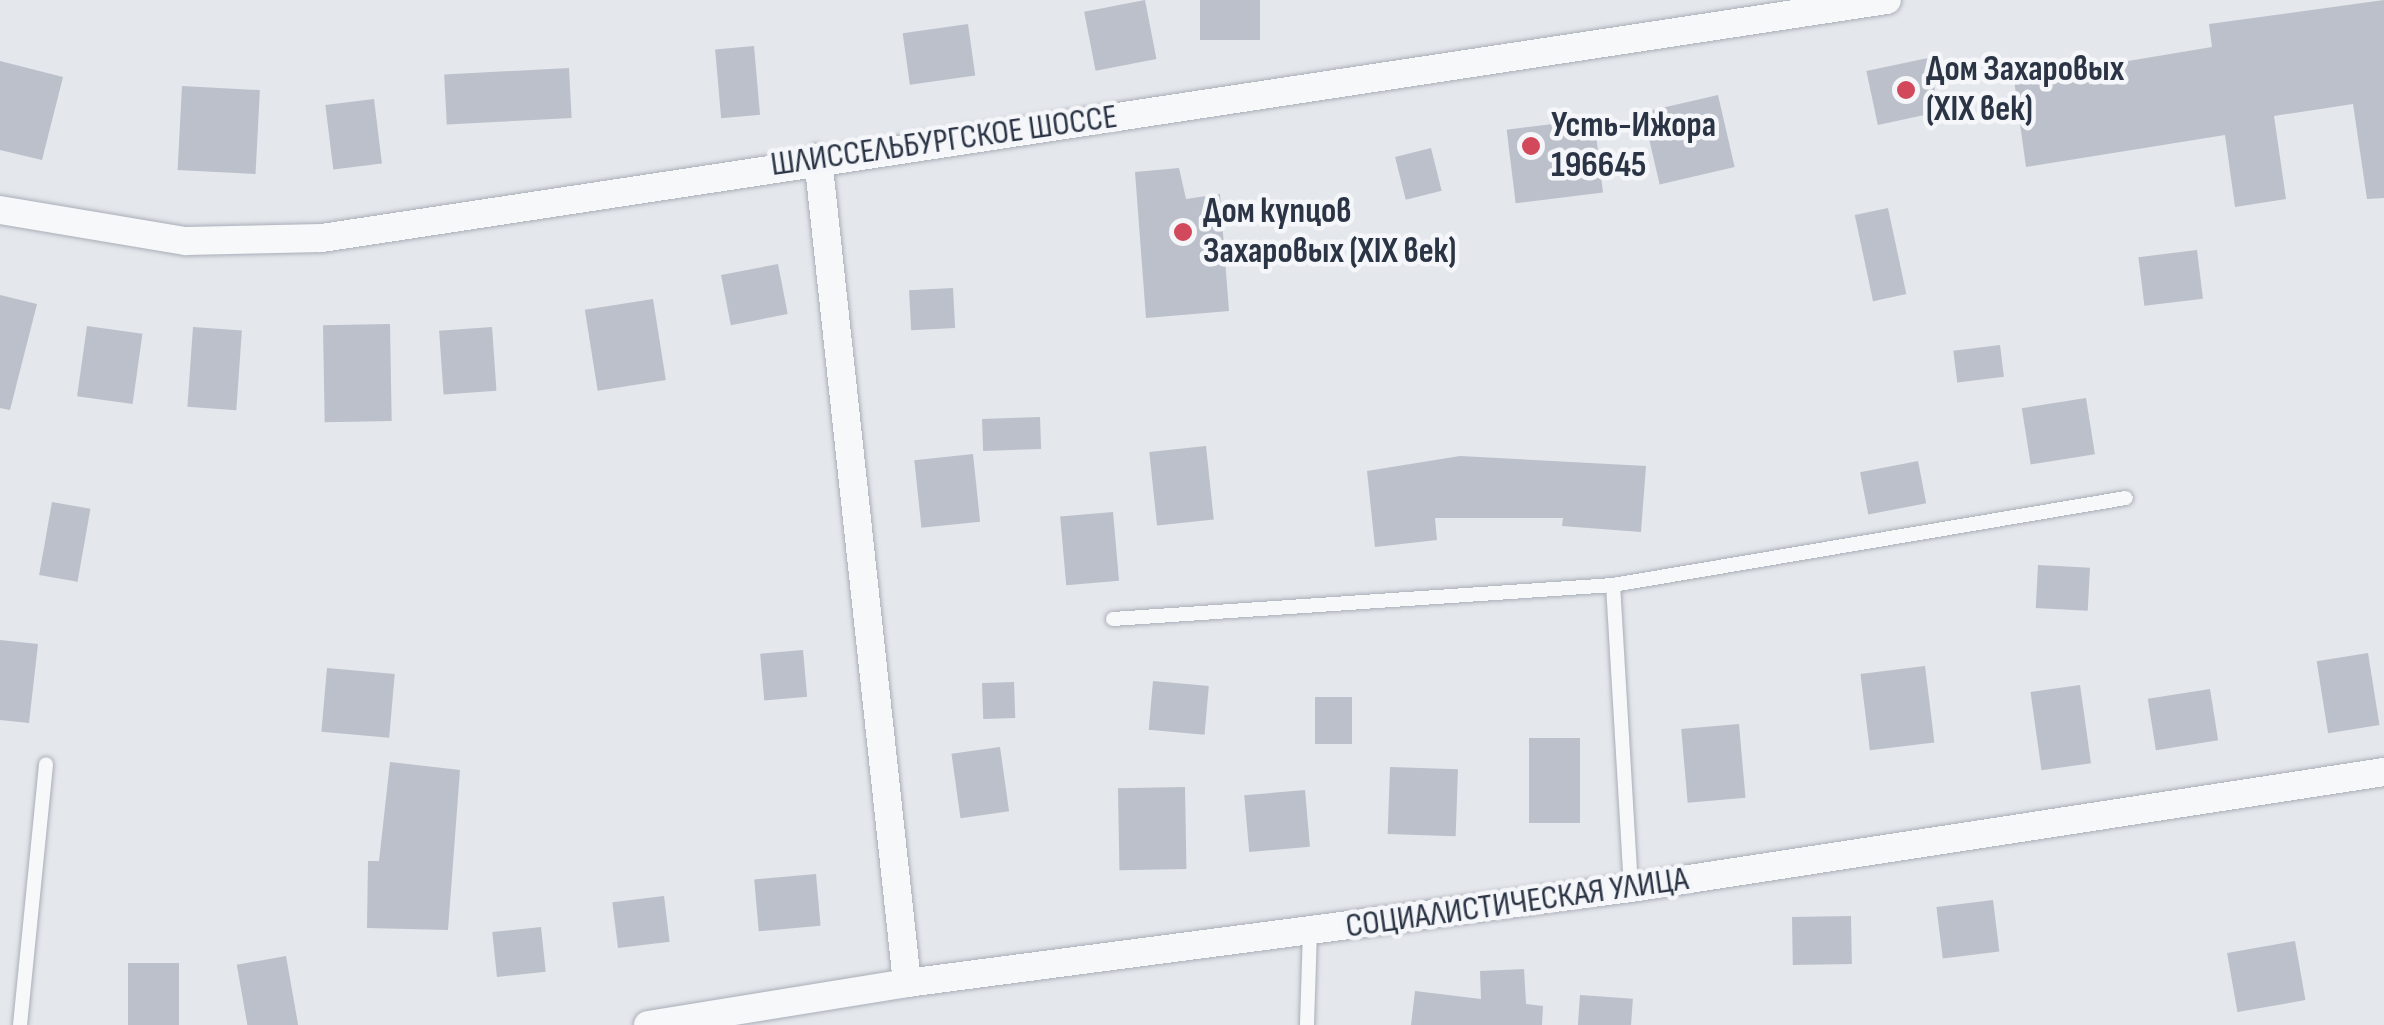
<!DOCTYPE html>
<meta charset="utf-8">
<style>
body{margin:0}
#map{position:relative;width:2384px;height:1025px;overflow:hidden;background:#e4e7ec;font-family:"Sofia Sans Condensed",sans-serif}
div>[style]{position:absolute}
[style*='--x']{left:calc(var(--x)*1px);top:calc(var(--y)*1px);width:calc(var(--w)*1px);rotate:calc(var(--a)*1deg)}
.building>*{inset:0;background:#bbc0ca;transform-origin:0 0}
.roads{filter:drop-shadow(0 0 2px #a9aeb7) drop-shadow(0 0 2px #a9aeb7)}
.service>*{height:14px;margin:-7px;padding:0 7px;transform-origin:7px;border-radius:7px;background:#f7f8fa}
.minor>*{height:28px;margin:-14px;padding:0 14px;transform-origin:14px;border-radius:14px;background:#f7f8fa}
.dots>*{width:28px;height:28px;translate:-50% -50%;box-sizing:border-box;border:5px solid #f4f6f9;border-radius:50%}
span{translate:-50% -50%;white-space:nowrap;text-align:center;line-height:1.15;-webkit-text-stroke:9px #f4f6f9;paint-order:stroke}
.poi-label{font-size:35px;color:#2b3445;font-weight:700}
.left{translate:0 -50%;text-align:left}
.street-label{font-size:35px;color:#2b3445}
</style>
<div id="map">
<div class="building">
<i style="left:1145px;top:0;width:60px;height:62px;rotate:79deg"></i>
<i style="left:1200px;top:0;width:60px;height:40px"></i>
<i style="clip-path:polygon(2384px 0,2384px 198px,2367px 199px,2353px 104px,2274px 116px,2286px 199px,2235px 207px,2225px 135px,2026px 167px,2014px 80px,2212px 47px,2209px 24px)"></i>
<i style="left:968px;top:24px;width:52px;height:66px;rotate:82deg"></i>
<i style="left:754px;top:46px;width:69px;height:39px;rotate:85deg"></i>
<i style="left:1928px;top:58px;width:55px;height:63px;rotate:78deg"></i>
<i style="clip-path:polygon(0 61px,63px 77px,42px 160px,0 150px)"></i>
<i style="left:569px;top:68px;width:50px;height:125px;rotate:87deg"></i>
<i style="left:182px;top:86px;width:78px;height:84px;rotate:3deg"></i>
<i style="left:1718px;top:95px;width:74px;height:77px;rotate:77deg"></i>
<i style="left:374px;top:99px;width:65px;height:49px;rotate:83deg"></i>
<i style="left:1594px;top:119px;width:74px;height:88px;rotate:83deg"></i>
<i style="left:1431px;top:148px;width:44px;height:37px;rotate:76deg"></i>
<i style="clip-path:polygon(1179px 168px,1186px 199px,1220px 194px,1229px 311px,1146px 318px,1135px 172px)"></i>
<i style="left:1888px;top:208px;width:88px;height:34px;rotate:78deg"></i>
<i style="left:2197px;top:250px;width:49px;height:59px;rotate:83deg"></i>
<i style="left:778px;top:264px;width:51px;height:58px;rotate:79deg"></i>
<i style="left:953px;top:288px;width:40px;height:44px;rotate:87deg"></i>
<i style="clip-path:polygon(0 295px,37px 304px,10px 410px,0 408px)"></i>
<i style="left:653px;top:299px;width:82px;height:69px;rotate:81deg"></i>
<i style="left:390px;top:324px;width:97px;height:67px;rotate:89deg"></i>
<i style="left:87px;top:326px;width:56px;height:71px;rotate:8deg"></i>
<i style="left:193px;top:327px;width:49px;height:80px;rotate:4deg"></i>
<i style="left:492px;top:327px;width:64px;height:53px;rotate:86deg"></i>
<i style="left:2000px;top:345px;width:32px;height:47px;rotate:83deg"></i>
<i style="left:2086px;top:398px;width:57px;height:65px;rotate:81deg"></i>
<i style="left:1040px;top:417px;width:32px;height:58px;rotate:88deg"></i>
<i style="left:1206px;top:446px;width:74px;height:57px;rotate:84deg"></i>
<i style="left:973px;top:454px;width:68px;height:59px;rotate:84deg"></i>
<i style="clip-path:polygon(1460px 456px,1646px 466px,1641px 532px,1562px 526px,1563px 518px,1435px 518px,1437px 540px,1375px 547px,1367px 471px)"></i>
<i style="left:1918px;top:461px;width:43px;height:59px;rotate:79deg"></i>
<i style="left:52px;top:502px;width:39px;height:74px;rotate:10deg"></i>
<i style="left:1113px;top:512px;width:69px;height:53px;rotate:85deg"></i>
<i style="left:2038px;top:565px;width:52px;height:43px;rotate:3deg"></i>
<i style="clip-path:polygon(0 640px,38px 644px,29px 723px,0 720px)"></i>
<i style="left:803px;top:650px;width:47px;height:43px;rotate:85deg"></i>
<i style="left:2368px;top:653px;width:73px;height:52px;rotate:81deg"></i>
<i style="left:1925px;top:666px;width:77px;height:65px;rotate:83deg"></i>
<i style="left:327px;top:668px;width:68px;height:64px;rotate:5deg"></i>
<i style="left:1153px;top:681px;width:56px;height:49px;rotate:5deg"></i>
<i style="left:1014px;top:682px;width:36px;height:32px;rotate:88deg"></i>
<i style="left:2080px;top:685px;width:79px;height:50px;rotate:82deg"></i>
<i style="left:2210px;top:689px;width:52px;height:63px;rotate:81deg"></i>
<i style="left:1315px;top:697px;width:37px;height:47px"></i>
<i style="left:1739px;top:724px;width:74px;height:58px;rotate:85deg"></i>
<i style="left:1529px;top:738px;width:51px;height:85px"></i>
<i style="left:1000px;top:747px;width:65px;height:49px;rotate:82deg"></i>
<i style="clip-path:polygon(390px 762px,460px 770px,448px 930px,367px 928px,368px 861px,379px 861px)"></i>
<i style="left:1390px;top:767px;width:68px;height:67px;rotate:2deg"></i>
<i style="left:1185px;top:787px;width:82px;height:67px;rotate:89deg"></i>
<i style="left:1305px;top:790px;width:57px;height:61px;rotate:85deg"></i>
<i style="left:816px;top:874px;width:52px;height:62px;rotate:85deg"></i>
<i style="left:664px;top:896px;width:46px;height:52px;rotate:83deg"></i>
<i style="left:1993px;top:900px;width:52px;height:57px;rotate:83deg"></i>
<i style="left:1851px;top:916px;width:48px;height:59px;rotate:89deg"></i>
<i style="left:541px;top:927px;width:45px;height:49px;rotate:84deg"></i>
<i style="left:2295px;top:941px;width:60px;height:69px;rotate:80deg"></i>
<i style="left:286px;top:956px;width:70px;height:50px;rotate:80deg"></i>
<i style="left:128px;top:963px;width:51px;height:62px"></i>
<i style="clip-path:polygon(1524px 969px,1526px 1004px,1543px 1006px,1542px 1025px,1411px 1025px,1415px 991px,1481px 999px,1480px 971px)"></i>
<i style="left:1580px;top:995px;width:53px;height:30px;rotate:4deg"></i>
</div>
<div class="roads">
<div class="service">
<i style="--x:1613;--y:585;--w:304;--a:86.6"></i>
<i style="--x:1113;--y:619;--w:501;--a:-3.89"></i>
<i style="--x:1613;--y:585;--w:520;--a:-9.63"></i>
<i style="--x:20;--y:1025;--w:262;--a:-84.3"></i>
<i style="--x:1307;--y:1025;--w:93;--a:-88.2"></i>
</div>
<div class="minor">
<i style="--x:818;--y:158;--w:830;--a:83.84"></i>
<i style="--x:0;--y:210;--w:189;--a:9.5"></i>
<i style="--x:186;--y:241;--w:136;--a:-1.3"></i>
<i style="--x:322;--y:238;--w:1583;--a:-8.65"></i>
<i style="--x:648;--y:1025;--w:262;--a:-9.2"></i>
<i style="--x:907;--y:983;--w:730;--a:-7.48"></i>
<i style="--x:1631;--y:888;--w:762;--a:-8.76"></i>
</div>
</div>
<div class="dots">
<i style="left:1906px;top:90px;background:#d1495b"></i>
<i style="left:1531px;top:146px;background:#d1495b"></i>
<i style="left:1183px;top:232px;background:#d1495b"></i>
</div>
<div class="poi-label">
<span class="left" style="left:1926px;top:90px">Дом Захаровых<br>(XIX век)</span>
<span class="left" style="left:1551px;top:146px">Усть-Ижора<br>196645</span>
<span class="left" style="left:1203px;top:232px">Дом купцов<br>Захаровых (XIX век)</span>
</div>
<div class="street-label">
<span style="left:944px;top:141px;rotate:-8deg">ШЛИССЕЛЬБУРГСКОЕ ШОССЕ</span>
<span style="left:1517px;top:903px;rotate:-8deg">СОЦИАЛИСТИЧЕСКАЯ УЛИЦА</span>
</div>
</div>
